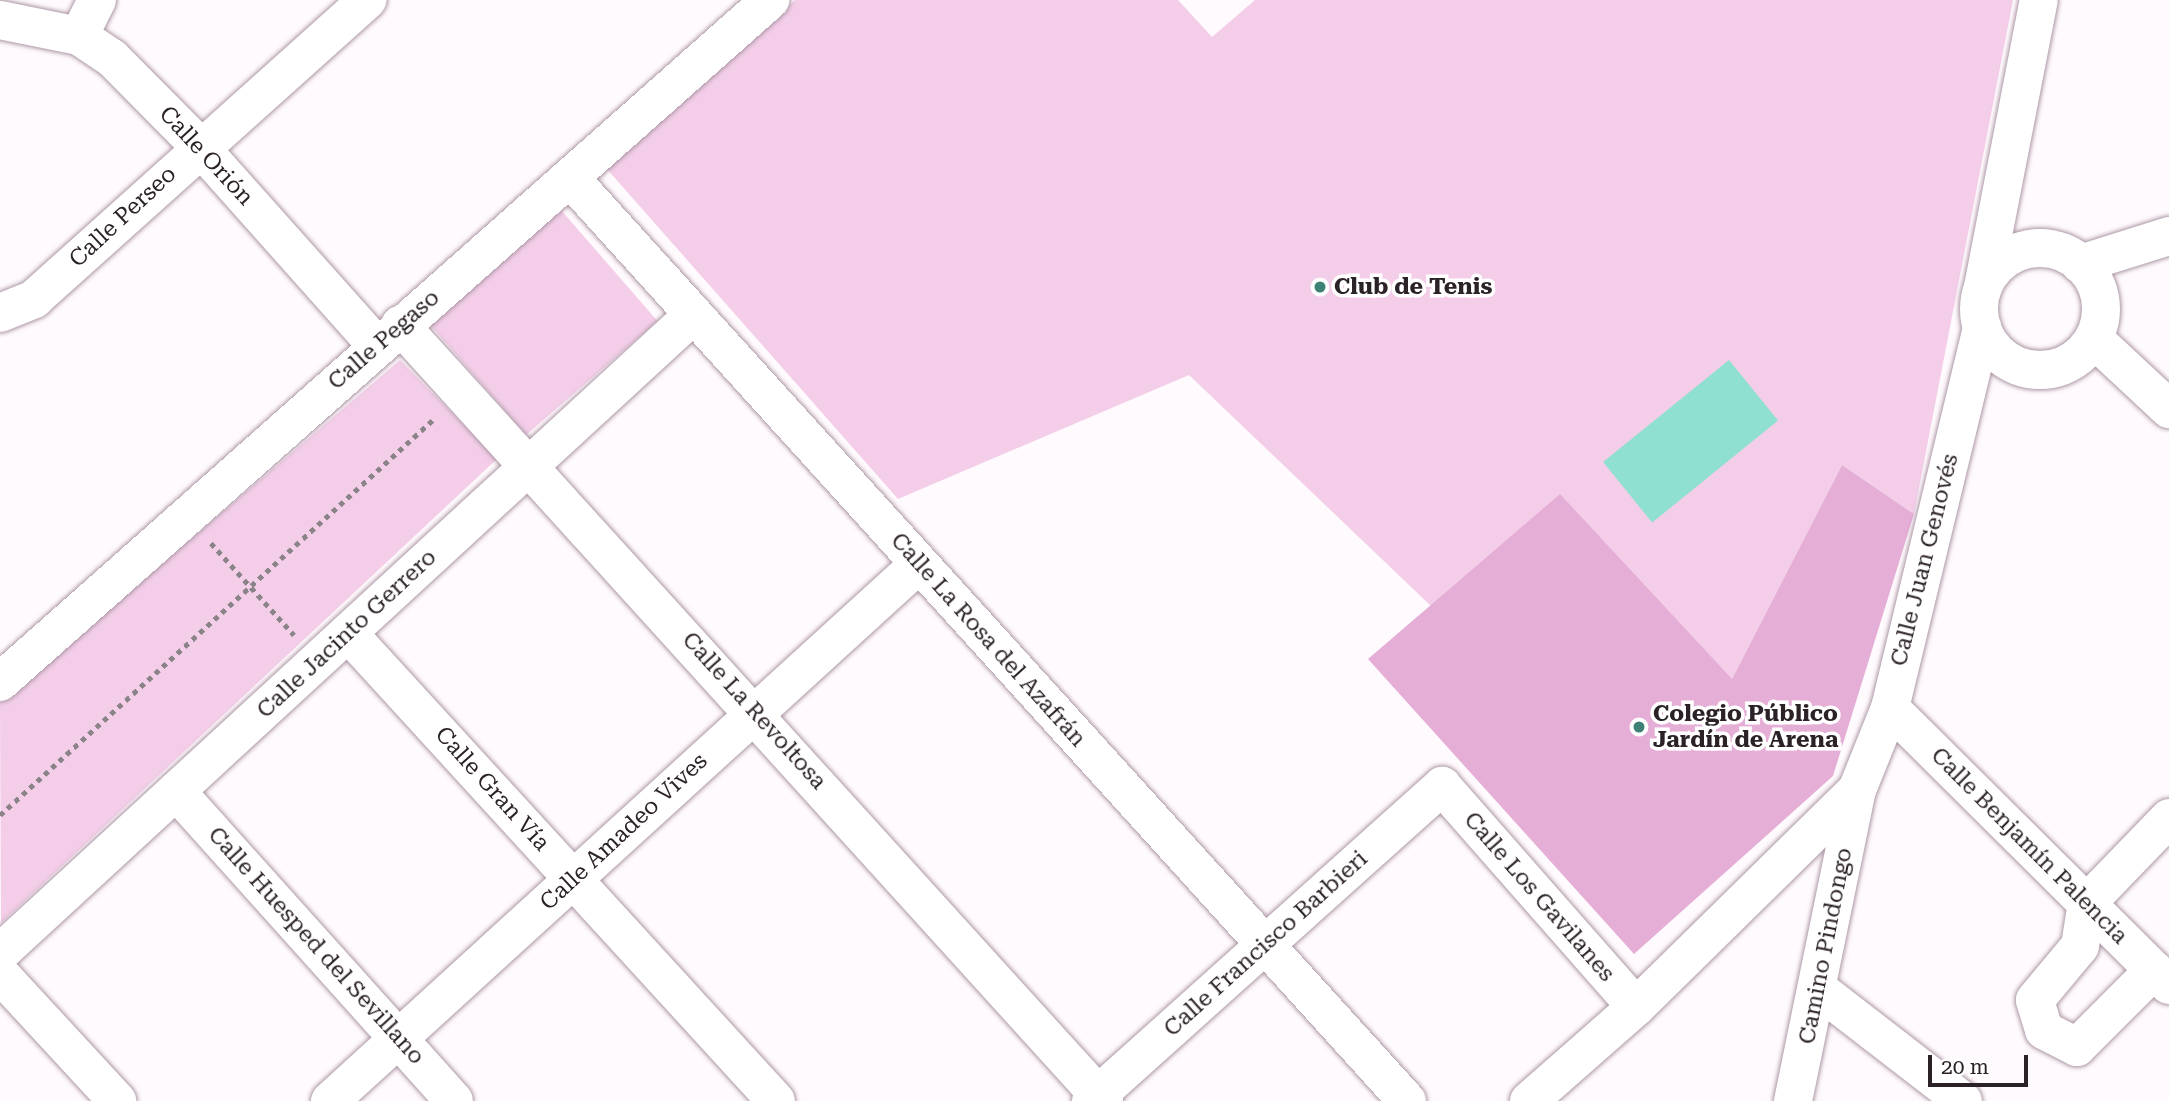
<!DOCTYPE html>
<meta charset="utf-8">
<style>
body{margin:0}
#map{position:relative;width:2169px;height:1101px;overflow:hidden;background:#fffafd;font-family:"Roboto Serif",serif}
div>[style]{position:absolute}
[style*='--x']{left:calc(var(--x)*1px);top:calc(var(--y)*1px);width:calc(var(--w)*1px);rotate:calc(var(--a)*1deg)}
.green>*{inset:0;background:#f4cee9;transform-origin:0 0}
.water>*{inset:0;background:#8fe0d1;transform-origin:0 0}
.building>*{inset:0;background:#e5aed6}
.path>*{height:4.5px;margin-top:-2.25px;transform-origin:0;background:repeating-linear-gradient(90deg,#8a8388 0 5px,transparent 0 10px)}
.roads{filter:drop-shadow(0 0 2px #ad98a7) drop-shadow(0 0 2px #ad98a7)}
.street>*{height:38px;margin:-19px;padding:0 19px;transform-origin:19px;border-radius:19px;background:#fff}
.street>.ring{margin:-19px;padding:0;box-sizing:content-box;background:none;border:38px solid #fff;border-radius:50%}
.dots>*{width:19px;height:19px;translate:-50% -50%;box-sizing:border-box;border:4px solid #fff;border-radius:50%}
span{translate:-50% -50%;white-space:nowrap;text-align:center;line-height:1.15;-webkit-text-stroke:7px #fff;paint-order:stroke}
.street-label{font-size:23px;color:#2b2228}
.poi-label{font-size:23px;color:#2b2228;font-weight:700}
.left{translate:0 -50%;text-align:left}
.scale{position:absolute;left:1928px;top:1055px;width:100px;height:32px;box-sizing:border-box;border:4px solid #2b2228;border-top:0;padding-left:9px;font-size:21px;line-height:24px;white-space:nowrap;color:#2b2228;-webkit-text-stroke:5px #fff;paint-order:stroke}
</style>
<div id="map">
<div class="green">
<i style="clip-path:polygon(795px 0,1178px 0,1212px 37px,1255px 0,2013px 0,1914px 514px,1842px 465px,1732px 679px,1431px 606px,1189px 375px,898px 499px,606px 168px)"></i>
<i style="left:561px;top:210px;width:147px;height:174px;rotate:49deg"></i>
<i style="clip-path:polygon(400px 360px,497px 459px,1px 923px,0 703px)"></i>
</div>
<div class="water">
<i style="left:1729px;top:360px;width:78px;height:162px;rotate:51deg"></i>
</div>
<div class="building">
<i style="clip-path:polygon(1842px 465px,1914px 514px,1833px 776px,1634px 954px,1368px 659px,1560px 494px,1732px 679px)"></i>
</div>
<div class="path">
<i style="--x:211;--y:543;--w:124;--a:47.9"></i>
<i style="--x:0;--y:815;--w:590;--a:-42.39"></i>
</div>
<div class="roads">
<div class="street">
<i style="--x:0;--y:20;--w:81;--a:11.4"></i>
<i style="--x:79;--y:36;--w:40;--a:34"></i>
<i style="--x:112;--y:58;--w:124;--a:45.3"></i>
<i style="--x:199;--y:146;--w:268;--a:48.3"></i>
<i style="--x:79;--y:36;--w:40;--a:-63.4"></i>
<i style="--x:570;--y:178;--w:1246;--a:47.8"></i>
<i class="ring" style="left:1979px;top:248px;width:84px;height:84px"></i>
<i style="--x:2080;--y:264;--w:93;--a:-17.5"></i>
<i style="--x:1983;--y:287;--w:292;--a:-79"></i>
<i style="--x:0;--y:313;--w:37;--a:-22"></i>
<i style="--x:34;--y:299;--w:448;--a:-41.9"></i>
<i style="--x:400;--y:325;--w:1048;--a:47.79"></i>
<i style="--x:2094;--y:339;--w:103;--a:43"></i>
<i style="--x:348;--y:633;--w:634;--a:47.56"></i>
<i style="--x:0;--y:682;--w:1029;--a:-41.53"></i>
<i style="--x:1890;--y:708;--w:393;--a:44.8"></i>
<i style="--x:176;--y:791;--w:416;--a:48.1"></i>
<i style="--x:0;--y:953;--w:942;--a:-42.63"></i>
<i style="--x:2154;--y:970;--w:109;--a:135"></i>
<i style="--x:2077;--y:1047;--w:37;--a:-153"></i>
<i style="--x:2044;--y:1030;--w:31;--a:-107"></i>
<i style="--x:2035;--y:1000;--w:70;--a:-50.2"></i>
<i style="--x:2080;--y:946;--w:44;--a:-80.8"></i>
<i style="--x:2087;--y:903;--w:118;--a:-46"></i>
<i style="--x:0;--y:974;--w:173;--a:47.3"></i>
<i style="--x:1818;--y:989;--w:183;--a:37.7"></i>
<i style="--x:330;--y:1101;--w:797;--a:-42.36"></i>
<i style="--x:1091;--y:1101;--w:472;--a:-41.9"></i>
<i style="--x:1442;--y:786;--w:294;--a:48.7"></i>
<i style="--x:1529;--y:1101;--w:142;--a:-41.3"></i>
<i style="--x:1636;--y:1007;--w:310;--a:-44.5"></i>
<i style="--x:1793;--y:1101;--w:318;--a:-78.4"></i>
<i style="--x:1857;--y:790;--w:88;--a:-68.1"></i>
<i style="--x:1890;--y:708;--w:392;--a:-76.4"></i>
</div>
</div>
<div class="dots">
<i style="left:1320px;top:287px;background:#3e8277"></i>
<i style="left:1639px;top:727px;background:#3e8277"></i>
</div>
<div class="street-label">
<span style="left:206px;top:156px;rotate:47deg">Calle Orión</span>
<span style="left:123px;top:217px;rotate:-43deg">Calle Perseo</span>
<span style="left:384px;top:340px;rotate:-41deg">Calle Pegaso</span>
<span style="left:1925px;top:560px;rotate:-76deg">Calle Juan Genovés</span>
<span style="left:347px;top:634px;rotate:-43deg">Calle Jacinto Gerrero</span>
<span style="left:988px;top:640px;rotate:48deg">Calle La Rosa del Azafrán</span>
<span style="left:754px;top:711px;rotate:48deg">Calle La Revoltosa</span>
<span style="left:492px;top:789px;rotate:48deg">Calle Gran Vía</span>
<span style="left:624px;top:832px;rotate:-43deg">Calle Amadeo Vives</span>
<span style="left:2029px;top:846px;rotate:45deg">Calle Benjamín Palencia</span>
<span style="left:1539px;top:897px;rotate:49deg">Calle Los Gavilanes</span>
<span style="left:1266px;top:944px;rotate:-42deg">Calle Francisco Barbieri</span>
<span style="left:316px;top:946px;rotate:48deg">Calle Huesped del Sevillano</span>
<span style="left:1826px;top:946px;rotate:-79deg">Camino Pindongo</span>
</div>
<div class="poi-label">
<span class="left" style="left:1334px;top:287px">Club de Tenis</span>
<span class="left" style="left:1653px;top:727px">Colegio Público<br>Jardín de Arena</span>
</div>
<div class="scale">20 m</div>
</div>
